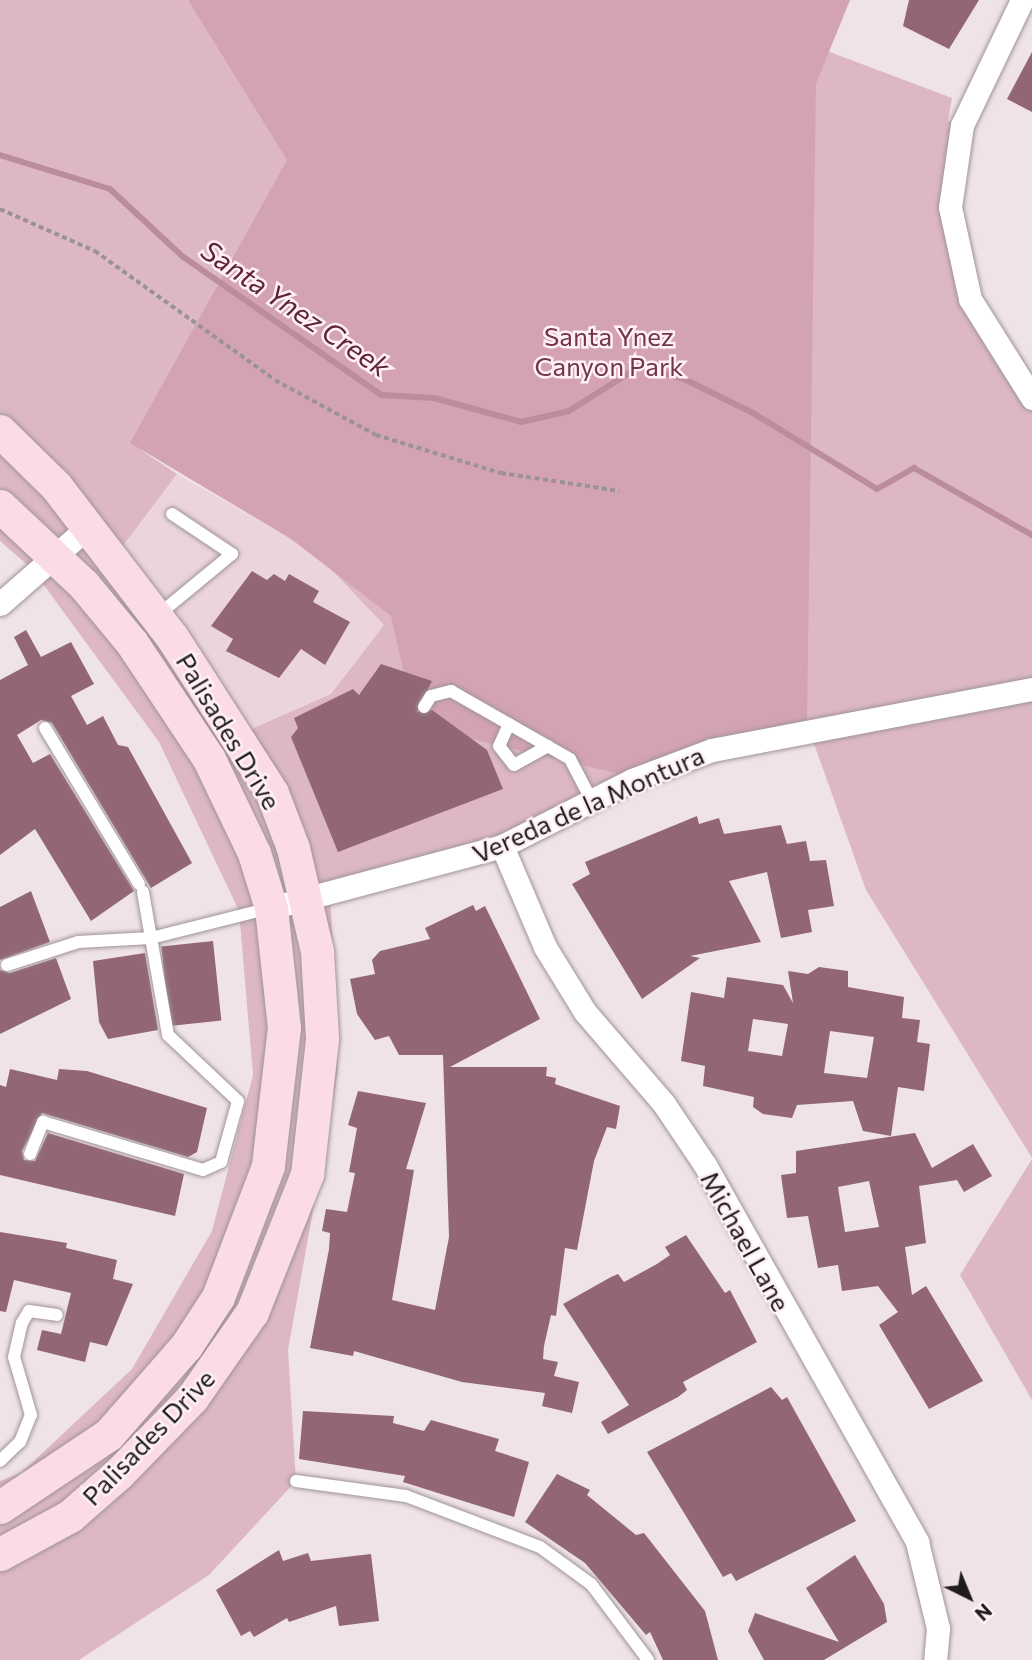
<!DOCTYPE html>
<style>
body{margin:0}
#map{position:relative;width:1032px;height:1660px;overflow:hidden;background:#f0e3e7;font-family:Commissioner,sans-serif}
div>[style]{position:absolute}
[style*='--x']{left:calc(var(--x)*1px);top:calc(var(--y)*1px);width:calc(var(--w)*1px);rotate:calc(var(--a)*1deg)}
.built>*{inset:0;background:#ebd5db}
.green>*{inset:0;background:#ddb8c4}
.forest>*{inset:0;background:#d4a3b3}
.stream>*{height:6px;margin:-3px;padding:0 3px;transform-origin:3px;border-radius:3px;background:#bb8c9b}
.building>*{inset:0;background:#926675;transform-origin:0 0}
.path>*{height:3.5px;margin-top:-1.75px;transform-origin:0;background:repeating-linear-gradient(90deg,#9b9295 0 5px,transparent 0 8.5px)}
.roads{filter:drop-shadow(0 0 2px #a09498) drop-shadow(0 0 2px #a09498)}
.lane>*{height:12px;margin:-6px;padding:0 6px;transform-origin:6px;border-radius:6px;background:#fff}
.street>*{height:23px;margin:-11.5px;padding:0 11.5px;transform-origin:11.5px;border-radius:11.5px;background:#fff}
.secondary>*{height:33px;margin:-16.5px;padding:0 16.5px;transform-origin:16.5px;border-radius:16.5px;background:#fcdbe8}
span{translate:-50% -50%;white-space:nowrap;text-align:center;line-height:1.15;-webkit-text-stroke:5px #fef0f4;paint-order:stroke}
.park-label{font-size:26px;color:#72354d}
.street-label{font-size:26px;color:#201b1d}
.water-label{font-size:28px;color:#5f233c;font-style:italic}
.north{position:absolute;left:934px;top:1562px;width:70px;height:70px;-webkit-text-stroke:5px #fef0f4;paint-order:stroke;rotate:137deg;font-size:19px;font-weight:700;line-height:28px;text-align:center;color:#201b1d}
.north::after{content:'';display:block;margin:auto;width:24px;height:32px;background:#201b1d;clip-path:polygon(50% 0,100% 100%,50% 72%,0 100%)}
</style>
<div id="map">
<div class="built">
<i style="clip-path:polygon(177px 474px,291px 539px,391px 616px,331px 694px,239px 734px,116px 555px)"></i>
</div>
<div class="green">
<i style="clip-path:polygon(evenodd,0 0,188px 0,196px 12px,224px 0,806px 43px,952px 98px,948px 121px,962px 125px,955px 205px,975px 296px,1032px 388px,1032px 1158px,866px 890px,807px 724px,397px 639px,416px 726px,628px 773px,499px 839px,330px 888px,338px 1071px,288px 1350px,296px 1481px,209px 1575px,79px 1660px,0 1660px,0 1481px,21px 1473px,132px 1369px,212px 1231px,253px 1075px,239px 911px,159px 742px,32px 569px,0 541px,0 0,181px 410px,384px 625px,331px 694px,240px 734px,116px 555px,177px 474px,141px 450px,181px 410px)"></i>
<i style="clip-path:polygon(1032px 1159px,1032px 1400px,960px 1275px)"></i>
</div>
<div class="forest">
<i style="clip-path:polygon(188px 0,850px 0,816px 84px,807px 724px,629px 776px,416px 726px,391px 616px,291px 539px,130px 443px,287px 160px)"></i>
</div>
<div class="stream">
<i style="--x:0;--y:155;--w:115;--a:17.2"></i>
<i style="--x:110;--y:189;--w:98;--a:42.9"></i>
<i style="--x:182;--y:256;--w:243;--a:34.9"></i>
<i style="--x:381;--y:395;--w:53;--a:3.2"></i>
<i style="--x:434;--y:398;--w:90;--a:15.4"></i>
<i style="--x:521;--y:422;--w:49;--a:-12.9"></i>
<i style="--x:569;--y:411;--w:83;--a:-32.2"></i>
<i style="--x:639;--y:367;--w:47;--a:14.9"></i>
<i style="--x:684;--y:379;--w:77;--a:26.2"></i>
<i style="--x:753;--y:413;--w:145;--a:31.5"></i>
<i style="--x:877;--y:489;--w:43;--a:-29.6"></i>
<i style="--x:914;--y:468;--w:136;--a:29.6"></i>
</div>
<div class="building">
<i style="clip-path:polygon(909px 0,979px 0,949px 49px,903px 26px)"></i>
<i style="clip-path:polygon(1032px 52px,1032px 112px,1007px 99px)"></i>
<i style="clip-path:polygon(252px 571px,267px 580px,274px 574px,285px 581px,289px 574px,319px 591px,313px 602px,350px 622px,325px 665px,301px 649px,279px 678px,226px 651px,233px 639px,211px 626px)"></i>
<i style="clip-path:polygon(26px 630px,41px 657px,71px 642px,94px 684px,71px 696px,87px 725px,103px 716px,118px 745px,128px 747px,192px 863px,151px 888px,52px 723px,41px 720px,17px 735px,33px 763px,50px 754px,134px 891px,91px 921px,35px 829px,0 855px,0 680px,28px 665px,14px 637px)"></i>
<i style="clip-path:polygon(381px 664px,432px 681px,417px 712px,432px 710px,487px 750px,503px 789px,338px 852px,291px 737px,298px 728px,294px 718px,353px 689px,359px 695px)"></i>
<i style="clip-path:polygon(697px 816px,699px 824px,719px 818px,724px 834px,781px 825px,787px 844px,806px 841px,810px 861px,826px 860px,834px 906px,808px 910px,812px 932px,781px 938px,767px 872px,729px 881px,761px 942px,690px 956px,700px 958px,642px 999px,572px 884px,590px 874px,585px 862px)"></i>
<i style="clip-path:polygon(31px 891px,50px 942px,0 960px,0 907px)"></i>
<i style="clip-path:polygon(473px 905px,476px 911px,485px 906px,540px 1019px,450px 1067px,547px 1067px,546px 1076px,556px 1078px,555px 1084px,620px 1106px,616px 1129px,607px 1127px,594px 1161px,577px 1250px,565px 1248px,556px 1316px,551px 1315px,544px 1346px,543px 1359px,558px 1362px,554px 1376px,579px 1382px,572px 1413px,542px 1406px,545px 1393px,462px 1382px,354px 1351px,353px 1356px,310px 1348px,329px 1249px,330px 1233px,322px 1231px,326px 1209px,347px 1212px,355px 1173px,349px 1172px,357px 1128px,348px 1125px,358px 1091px,426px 1103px,406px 1169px,414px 1170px,392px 1300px,435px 1310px,449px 1237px,443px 1055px,399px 1055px,389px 1036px,375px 1040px,357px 1014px,350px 979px,375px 974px,372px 960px,380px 951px,430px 939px,425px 928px)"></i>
<i style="left:213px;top:941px;width:80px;height:52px;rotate:84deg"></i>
<i style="clip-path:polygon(145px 953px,158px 1030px,108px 1039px,99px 1022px,93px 961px)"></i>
<i style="clip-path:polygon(56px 958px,71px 999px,0 1034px,0 970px,10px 973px)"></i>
<i style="clip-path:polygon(evenodd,819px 967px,848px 971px,848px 987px,904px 997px,902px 1018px,920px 1020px,917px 1042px,930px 1044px,924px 1091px,898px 1087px,891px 1136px,863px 1131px,853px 1101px,797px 1105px,792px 1118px,763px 1114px,753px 1107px,754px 1097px,703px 1086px,705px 1066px,681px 1061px,691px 992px,724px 998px,727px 977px,783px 985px,793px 1003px,788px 971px,808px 974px,819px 967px,753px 1019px,788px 1024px,782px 1056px,748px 1051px,753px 1019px,819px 967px,830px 1031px,874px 1037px,867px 1078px,824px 1073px,830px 1031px)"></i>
<i style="clip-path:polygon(10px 1069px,57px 1080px,59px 1069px,87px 1071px,207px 1108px,197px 1152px,188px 1157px,42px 1113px,22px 1151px,24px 1160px,35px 1161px,48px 1133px,184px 1174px,175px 1216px,0 1175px,0 1085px,6px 1087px)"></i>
<i style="clip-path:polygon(evenodd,915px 1133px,932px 1168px,973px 1144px,992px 1176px,964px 1192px,957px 1180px,919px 1186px,926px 1243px,905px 1247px,912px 1295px,926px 1286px,983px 1381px,929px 1409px,879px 1325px,898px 1312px,878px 1286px,842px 1291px,838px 1265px,818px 1268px,808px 1216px,787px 1218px,781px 1175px,796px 1173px,796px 1151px,915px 1133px,869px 1181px,879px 1227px,845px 1232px,838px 1187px,869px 1181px)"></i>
<i style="clip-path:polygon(0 1232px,67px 1243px,66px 1248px,117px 1260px,113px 1279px,133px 1284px,107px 1346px,90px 1342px,85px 1362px,37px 1350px,42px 1330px,61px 1334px,71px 1293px,14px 1280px,6px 1312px,0 1311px)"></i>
<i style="clip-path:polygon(686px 1235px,725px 1293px,730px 1290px,757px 1342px,683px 1382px,687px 1390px,678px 1397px,608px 1434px,601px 1422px,629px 1405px,563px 1304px,611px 1277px,618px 1274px,624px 1282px,657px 1264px,670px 1255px,665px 1247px)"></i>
<i style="clip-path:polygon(771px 1387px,782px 1400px,787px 1397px,856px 1521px,736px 1581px,731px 1573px,723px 1577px,647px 1452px)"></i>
<i style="clip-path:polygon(303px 1411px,394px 1416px,393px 1423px,424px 1431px,431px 1420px,499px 1439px,495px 1451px,529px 1462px,514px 1517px,403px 1482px,405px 1476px,299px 1459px)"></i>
<i style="clip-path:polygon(557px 1474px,590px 1490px,587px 1495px,636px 1535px,644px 1533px,705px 1611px,718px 1660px,663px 1660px,650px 1632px,646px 1635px,585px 1563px,525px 1522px)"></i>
<i style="clip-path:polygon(279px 1550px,283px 1561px,308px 1553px,311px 1561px,371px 1554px,379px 1621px,339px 1626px,336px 1606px,289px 1622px,287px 1618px,254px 1637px,250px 1631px,241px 1636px,216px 1590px)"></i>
<i style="clip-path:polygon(855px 1555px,884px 1604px,887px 1622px,824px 1660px,764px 1660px,748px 1631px,755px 1613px,839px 1642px,806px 1588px)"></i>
</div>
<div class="path">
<i style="--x:0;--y:209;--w:104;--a:23.9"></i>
<i style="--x:95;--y:251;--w:221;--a:35.6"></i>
<i style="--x:275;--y:380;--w:115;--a:28.6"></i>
<i style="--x:376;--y:435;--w:131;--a:16.9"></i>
<i style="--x:501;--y:473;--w:120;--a:8.6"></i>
</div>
<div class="roads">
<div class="lane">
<i style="--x:158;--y:615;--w:96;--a:-39.5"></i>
<i style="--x:232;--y:554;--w:72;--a:-146.3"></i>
<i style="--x:424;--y:707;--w:13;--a:-58"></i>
<i style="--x:431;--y:696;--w:21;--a:-14"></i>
<i style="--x:451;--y:691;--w:137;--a:29.7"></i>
<i style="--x:570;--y:759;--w:47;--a:62.4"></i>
<i style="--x:509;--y:724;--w:24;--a:114"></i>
<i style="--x:499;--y:746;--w:24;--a:52"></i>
<i style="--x:514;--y:765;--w:39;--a:-29"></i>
<i style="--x:45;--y:728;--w:182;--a:58.9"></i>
<i style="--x:7;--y:965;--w:75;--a:-17.9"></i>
<i style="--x:78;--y:942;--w:73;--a:-3.1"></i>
<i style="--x:151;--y:938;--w:47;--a:-99.9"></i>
<i style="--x:30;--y:1154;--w:35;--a:-68"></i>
<i style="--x:43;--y:1122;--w:167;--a:16.7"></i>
<i style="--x:203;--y:1170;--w:20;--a:-24"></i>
<i style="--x:221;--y:1162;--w:63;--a:-74.4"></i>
<i style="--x:238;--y:1101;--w:96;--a:-136.7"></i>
<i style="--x:168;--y:1035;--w:98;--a:-99.9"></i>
<i style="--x:151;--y:938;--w:123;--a:-14.1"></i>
<i style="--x:0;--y:1461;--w:28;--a:-44"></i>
<i style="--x:20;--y:1442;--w:29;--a:-68"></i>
<i style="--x:31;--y:1415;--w:60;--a:-106.3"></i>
<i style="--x:14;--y:1357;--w:35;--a:-77"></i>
<i style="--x:22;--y:1323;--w:14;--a:-60"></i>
<i style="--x:29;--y:1311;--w:28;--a:8"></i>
<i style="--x:296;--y:1481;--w:111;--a:7.8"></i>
<i style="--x:406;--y:1496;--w:143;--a:20.8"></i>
<i style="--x:540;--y:1547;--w:63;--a:36"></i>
<i style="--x:591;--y:1584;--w:95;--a:53.1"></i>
</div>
<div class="street">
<i style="--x:1022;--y:0;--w:139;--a:115.6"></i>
<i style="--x:962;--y:125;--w:83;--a:98.3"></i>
<i style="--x:950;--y:207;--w:94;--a:77.7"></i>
<i style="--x:970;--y:299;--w:117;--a:57.9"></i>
<i style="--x:0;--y:604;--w:117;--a:-41.2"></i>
<i style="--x:502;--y:846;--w:110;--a:66.9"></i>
<i style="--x:545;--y:947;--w:76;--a:58.4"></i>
<i style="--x:585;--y:1012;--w:121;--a:49.3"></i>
<i style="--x:664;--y:1104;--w:73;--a:56.1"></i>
<i style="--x:705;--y:1165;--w:433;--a:60.6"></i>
<i style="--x:917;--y:1542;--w:89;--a:76.3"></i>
<i style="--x:938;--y:1628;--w:32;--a:95"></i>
<i style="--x:271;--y:908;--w:239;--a:-15"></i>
<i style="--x:502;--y:846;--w:146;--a:-26.9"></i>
<i style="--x:632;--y:780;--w:85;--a:-20.6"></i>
<i style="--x:712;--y:750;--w:326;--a:-10.8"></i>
</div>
<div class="secondary">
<i style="--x:0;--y:431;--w:78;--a:44.5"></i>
<i style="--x:56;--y:486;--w:190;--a:52.5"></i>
<i style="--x:172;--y:637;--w:185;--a:57.3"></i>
<i style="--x:272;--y:793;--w:59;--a:69.1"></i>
<i style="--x:293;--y:848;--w:106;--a:76.9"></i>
<i style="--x:317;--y:951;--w:88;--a:86.7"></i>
<i style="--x:322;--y:1039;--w:136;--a:96.3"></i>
<i style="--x:307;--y:1174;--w:149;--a:111.7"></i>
<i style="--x:252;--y:1312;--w:105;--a:124.9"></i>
<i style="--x:192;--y:1398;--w:105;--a:134.2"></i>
<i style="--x:119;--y:1473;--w:65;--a:138.7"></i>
<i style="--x:70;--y:1516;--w:80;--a:151.5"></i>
<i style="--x:0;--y:506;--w:115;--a:43.2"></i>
<i style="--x:84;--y:585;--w:75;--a:50.4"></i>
<i style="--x:132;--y:643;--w:139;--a:56.4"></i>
<i style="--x:209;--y:759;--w:104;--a:64.4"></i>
<i style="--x:254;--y:853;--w:58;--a:72.8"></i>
<i style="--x:271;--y:908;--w:120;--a:83.8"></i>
<i style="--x:284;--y:1027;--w:140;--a:96.6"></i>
<i style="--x:268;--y:1166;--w:140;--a:110.9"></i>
<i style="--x:218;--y:1297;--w:59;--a:123.1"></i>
<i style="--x:186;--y:1346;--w:118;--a:131.2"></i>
<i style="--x:108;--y:1435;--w:130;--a:146.3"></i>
</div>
</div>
<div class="park-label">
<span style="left:609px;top:351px">Santa Ynez<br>Canyon Park</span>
</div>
<div class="street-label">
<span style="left:229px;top:731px;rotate:59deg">Palisades Drive</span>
<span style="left:588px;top:804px;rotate:-24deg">Vereda de la Montura</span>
<span style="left:746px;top:1241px;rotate:61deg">Michael Lane</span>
<span style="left:148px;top:1437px;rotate:-46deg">Palisades Drive</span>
</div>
<div class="water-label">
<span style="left:296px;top:308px;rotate:34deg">Santa Ynez Creek</span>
</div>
<div class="north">N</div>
</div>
